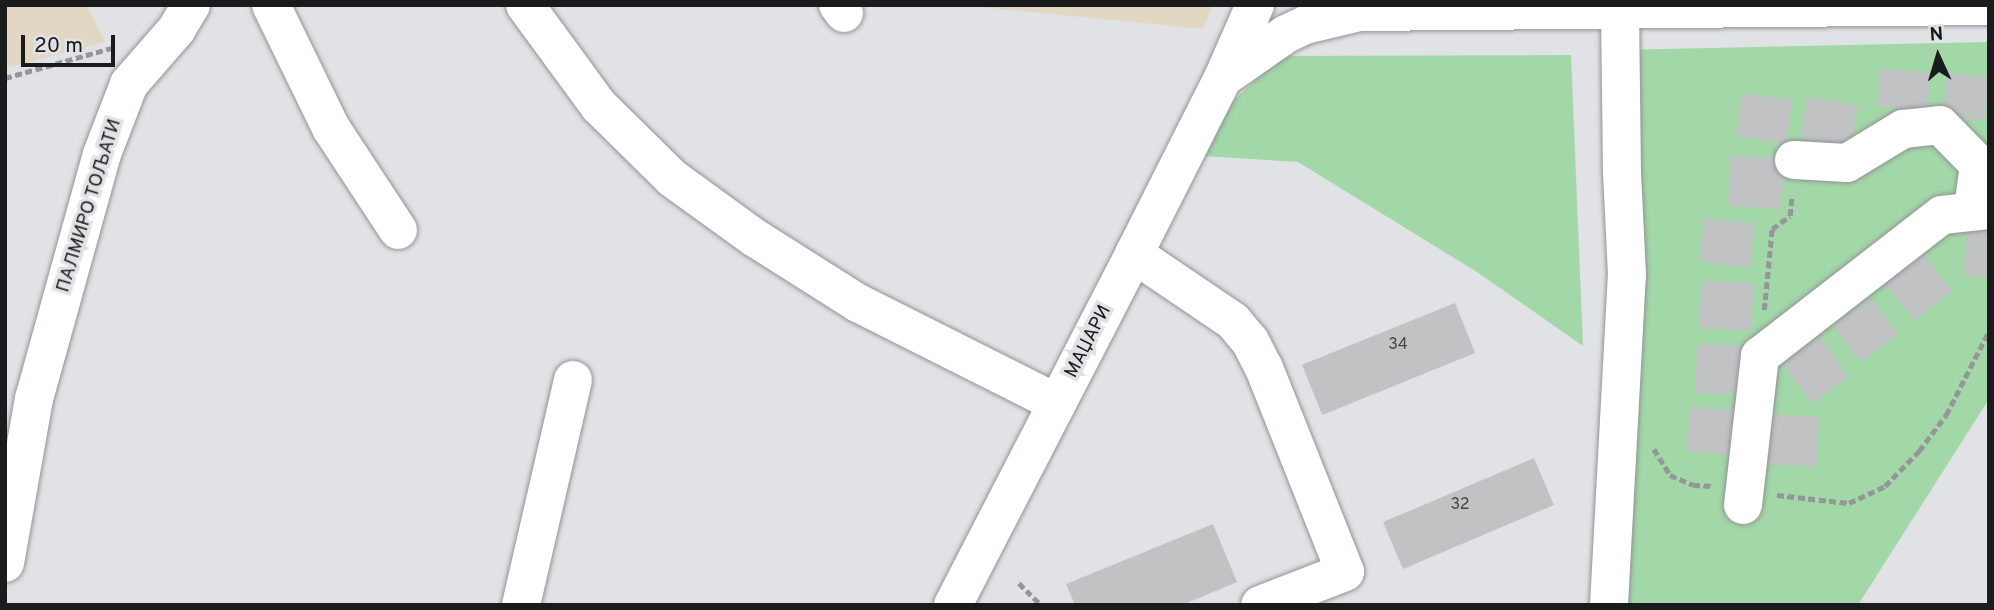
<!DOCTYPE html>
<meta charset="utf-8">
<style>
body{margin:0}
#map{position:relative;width:1994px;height:610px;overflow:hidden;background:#e0e2e5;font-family:Overpass,sans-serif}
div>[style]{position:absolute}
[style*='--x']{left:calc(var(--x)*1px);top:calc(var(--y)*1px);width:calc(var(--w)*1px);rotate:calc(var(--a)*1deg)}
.education>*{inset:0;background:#e2d7c2}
.green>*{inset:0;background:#a2d7a7}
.building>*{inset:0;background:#c0c2c4;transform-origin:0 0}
.path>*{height:4.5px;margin-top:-2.25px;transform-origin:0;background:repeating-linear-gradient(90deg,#949698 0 7px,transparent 0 10.5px)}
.roads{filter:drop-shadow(0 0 2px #919396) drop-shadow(0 0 2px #919396)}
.minor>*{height:38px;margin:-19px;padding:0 19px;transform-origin:19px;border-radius:19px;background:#fff}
span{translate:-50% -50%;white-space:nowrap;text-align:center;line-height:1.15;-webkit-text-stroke:7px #e0e2e5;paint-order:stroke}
.number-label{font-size:16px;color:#444546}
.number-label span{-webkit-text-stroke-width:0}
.street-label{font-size:19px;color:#1a1b1c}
.frame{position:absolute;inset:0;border:7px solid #1a1b1c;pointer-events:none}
.north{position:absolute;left:1903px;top:21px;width:70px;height:70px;-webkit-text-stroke:5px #e0e2e5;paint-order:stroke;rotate:356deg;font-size:19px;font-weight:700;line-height:28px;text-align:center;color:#1a1b1c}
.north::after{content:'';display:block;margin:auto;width:24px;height:32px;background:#1a1b1c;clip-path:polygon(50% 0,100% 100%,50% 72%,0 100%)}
.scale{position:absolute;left:21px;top:35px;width:94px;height:32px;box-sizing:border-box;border:4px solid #1a1b1c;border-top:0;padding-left:9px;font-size:21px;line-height:24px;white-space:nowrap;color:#1a1b1c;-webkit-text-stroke:5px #e0e2e5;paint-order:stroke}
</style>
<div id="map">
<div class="education">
<i style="clip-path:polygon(5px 5px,87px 5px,105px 42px,5px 68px)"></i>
<i style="clip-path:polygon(961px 5px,1213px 5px,1203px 29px)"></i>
</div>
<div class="green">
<i style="clip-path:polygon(1989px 42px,1989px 399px,1858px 605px,1604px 605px,1616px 50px)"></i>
<i style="clip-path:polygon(1571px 55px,1583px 346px,1477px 272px,1298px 162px,1203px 156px,1226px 108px,1280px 56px)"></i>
</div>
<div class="building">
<i style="left:1881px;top:68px;width:50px;height:38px;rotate:6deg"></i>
<i style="left:1947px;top:73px;width:42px;height:44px;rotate:5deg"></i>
<i style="left:1742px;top:93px;width:51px;height:44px;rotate:8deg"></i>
<i style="left:1807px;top:97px;width:51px;height:43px;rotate:9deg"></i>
<i style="left:1731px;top:156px;width:53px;height:50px;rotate:3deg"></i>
<i style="left:1704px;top:218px;width:51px;height:44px;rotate:6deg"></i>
<i style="clip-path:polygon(1968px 227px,1989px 229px,1989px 278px,1963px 275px)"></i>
<i style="left:1923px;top:254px;width:47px;height:48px;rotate:52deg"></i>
<i style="left:1701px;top:281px;width:53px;height:47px;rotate:3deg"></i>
<i style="left:1871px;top:298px;width:45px;height:47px;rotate:53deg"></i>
<i style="left:1455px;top:303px;width:54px;height:165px;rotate:68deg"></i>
<i style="left:1820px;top:337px;width:49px;height:46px;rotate:54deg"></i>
<i style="left:1697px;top:344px;width:48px;height:49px;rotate:2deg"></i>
<i style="left:1691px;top:406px;width:49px;height:45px;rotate:6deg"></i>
<i style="left:1764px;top:414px;width:55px;height:50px;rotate:3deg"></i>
<i style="left:1534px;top:458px;width:51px;height:164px;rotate:67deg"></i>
<i style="clip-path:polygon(1213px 524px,1237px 582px,1182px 605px,1075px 605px,1066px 584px)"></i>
</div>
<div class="path">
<i style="--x:5;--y:78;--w:111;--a:-15.7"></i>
<i style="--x:1764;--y:310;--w:81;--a:-84.4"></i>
<i style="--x:1772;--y:229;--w:22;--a:-36"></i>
<i style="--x:1790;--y:216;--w:21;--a:-85"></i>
<i style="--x:1654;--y:449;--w:31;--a:58"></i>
<i style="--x:1670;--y:475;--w:25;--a:23"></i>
<i style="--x:1693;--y:485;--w:20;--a:3"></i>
<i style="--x:1777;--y:495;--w:72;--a:6.3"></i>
<i style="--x:1849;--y:503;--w:40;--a:-25"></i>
<i style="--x:1885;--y:486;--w:49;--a:-45.8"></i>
<i style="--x:1919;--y:451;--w:45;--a:-53.1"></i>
<i style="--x:1946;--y:415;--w:94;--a:-62.9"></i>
<i style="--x:1019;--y:583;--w:31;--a:45"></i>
</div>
<div class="roads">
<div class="minor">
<i style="--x:271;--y:5;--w:137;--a:64"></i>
<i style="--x:331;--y:128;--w:122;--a:56.7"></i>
<i style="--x:525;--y:5;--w:125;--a:53.8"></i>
<i style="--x:599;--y:106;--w:103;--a:44.6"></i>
<i style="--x:672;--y:178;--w:102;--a:35.9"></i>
<i style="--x:755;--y:238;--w:122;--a:32.3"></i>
<i style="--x:858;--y:303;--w:223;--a:26.7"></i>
<i style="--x:838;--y:5;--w:10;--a:53"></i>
<i style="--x:1223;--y:78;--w:77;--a:-34.9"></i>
<i style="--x:1286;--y:34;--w:21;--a:-25"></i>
<i style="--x:1305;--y:25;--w:56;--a:-13.5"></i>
<i style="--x:1359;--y:12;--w:630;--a:-0.55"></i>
<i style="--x:1794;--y:160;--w:53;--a:3.2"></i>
<i style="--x:1847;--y:163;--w:66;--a:-31.3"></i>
<i style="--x:1903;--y:129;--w:37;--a:-6"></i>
<i style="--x:1940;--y:125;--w:56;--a:45.7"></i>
<i style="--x:1979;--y:165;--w:44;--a:97.8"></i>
<i style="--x:1134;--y:254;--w:120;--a:34.1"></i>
<i style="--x:1233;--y:321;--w:26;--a:50"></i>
<i style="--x:1250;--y:341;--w:30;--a:63"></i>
<i style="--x:1264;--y:368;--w:219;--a:68.3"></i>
<i style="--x:1345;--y:572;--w:91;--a:158.8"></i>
<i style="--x:1743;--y:505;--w:150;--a:-83.5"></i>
<i style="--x:1760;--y:356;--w:230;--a:-37.8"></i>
<i style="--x:1942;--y:215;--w:47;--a:-6.1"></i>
<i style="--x:5;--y:563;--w:167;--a:-80"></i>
<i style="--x:34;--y:399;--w:254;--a:-74.5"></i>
<i style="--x:102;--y:154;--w:75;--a:-68.9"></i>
<i style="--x:129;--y:84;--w:72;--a:-49"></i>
<i style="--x:176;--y:30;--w:29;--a:-59"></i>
<i style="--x:521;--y:605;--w:231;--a:-77"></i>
<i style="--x:953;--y:605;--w:395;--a:-62.7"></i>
<i style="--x:1134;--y:254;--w:197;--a:-63.2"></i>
<i style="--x:1223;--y:78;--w:80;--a:-66.3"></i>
<i style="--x:1609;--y:605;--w:330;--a:-86.9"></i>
<i style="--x:1627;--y:275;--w:102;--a:-92.8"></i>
<i style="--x:1622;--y:173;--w:164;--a:-90.7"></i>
</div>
</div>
<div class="number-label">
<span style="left:1398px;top:345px">34</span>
<span style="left:1460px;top:505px">32</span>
</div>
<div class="street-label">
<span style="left:90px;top:206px;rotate:-73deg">ПАЛМИРО ТОЉАТИ</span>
<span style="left:1089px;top:342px;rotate:-63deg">МАЏАРИ</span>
</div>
<div class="frame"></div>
<div class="north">N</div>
<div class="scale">20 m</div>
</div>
